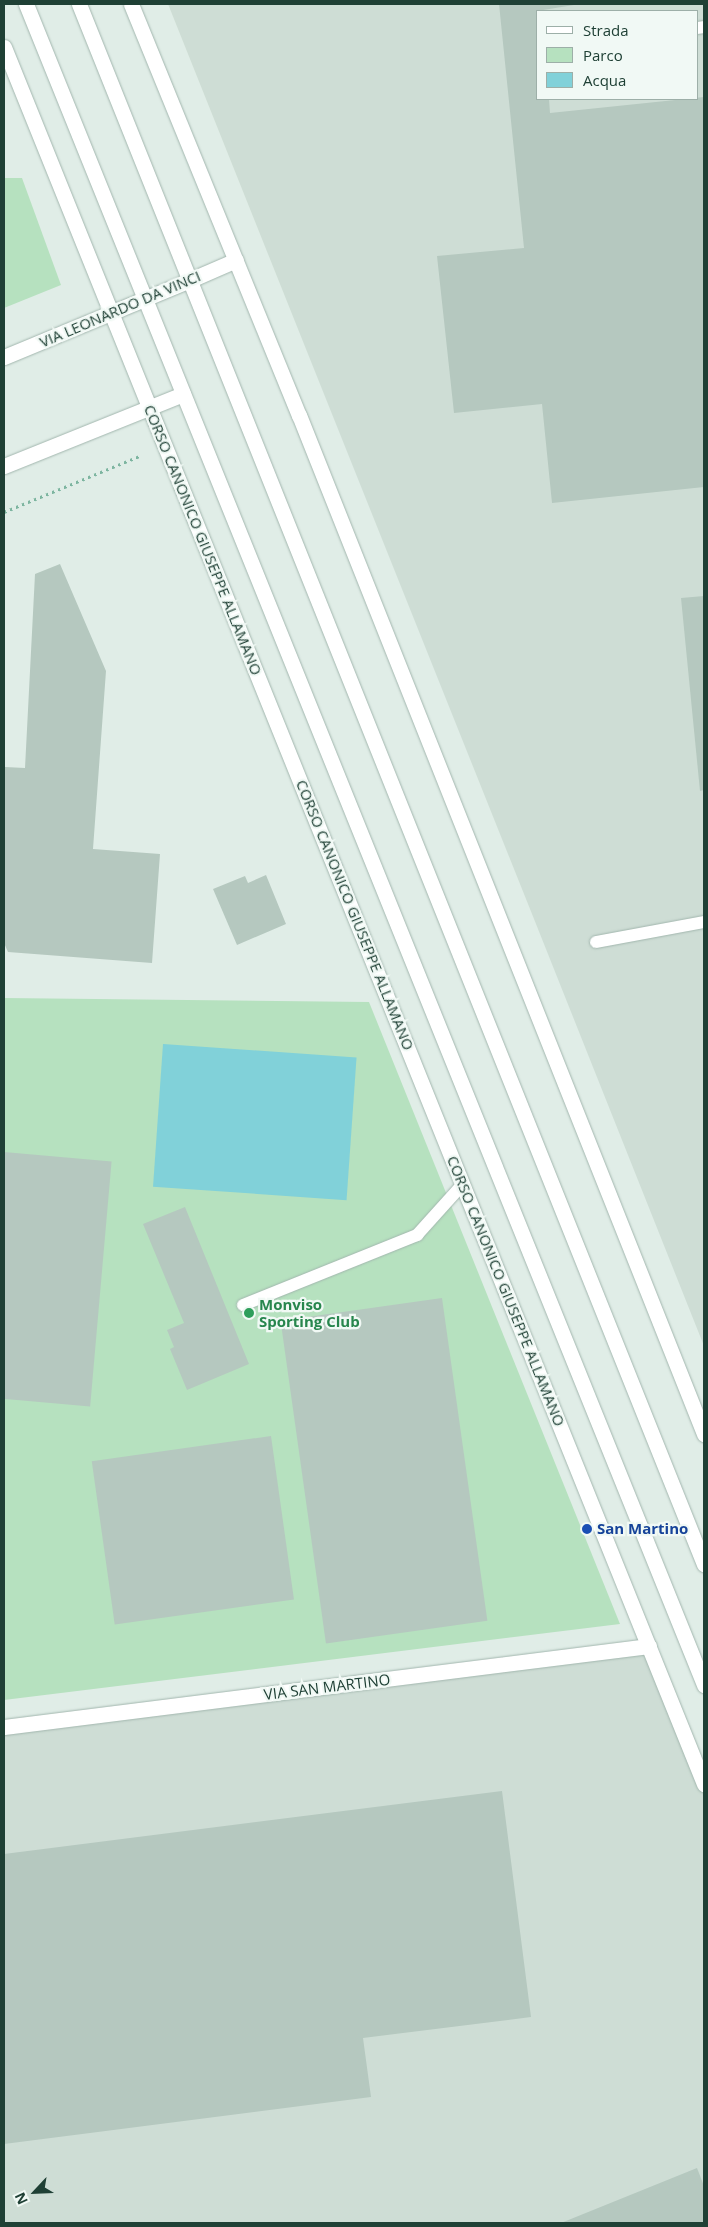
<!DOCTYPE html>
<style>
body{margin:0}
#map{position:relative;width:708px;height:2227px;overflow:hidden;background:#e0ede7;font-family:"Open Sans",sans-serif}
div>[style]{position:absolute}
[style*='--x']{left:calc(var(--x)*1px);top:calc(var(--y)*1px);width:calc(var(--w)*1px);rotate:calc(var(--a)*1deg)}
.built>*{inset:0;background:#ceddd5}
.green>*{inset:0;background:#b6e1bf}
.water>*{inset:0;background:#81d1d9;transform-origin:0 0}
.building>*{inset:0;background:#b5c8bf;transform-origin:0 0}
.path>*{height:3px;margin-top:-1.5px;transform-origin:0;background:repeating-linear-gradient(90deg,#7db5a0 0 2.5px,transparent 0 6.5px)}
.roads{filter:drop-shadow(0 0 1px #a2b6ae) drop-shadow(0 0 1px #a2b6ae)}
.service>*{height:12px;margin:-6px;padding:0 6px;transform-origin:6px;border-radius:6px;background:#fff}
.minor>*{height:15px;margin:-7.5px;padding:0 7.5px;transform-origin:7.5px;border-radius:7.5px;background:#fff}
.tertiary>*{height:15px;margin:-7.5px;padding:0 7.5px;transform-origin:7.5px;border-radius:7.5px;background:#fff}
.secondary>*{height:15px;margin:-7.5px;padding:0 7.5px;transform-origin:7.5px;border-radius:7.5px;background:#fff}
.dots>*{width:14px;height:14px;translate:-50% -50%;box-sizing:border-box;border:2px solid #f1f9f5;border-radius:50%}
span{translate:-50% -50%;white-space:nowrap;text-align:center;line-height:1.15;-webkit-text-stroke:4.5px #f1f9f5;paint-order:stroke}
.street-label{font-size:15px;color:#1f4035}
.leisure-label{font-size:15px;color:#27864d;font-weight:700}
.left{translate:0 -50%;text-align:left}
.transit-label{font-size:15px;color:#164399;font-weight:700}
.frame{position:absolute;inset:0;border:5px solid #1f4035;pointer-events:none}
.legend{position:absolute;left:536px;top:10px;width:162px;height:90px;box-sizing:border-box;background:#f1f9f5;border:1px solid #9dafa8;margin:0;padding:6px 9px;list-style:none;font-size:15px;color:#1f4035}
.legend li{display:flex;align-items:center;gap:10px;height:25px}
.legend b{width:25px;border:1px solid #9dafa8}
.north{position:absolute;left:10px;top:2167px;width:50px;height:50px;-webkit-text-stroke:4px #f1f9f5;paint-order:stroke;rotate:245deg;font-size:14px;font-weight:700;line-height:20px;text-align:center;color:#1f4035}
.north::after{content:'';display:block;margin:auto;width:18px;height:22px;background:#1f4035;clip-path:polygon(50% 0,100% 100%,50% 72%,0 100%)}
</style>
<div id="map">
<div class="built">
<i style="clip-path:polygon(evenodd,168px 4px,704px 4px,704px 1346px,538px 929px,168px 4px,537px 11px,697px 11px,697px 99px,537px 99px,537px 11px)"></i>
<i style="clip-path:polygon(649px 1646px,704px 1784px,704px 2223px,4px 2223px,4px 1727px)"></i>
</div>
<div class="green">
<i style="clip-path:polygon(4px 178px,22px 178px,61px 285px,4px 308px)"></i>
<i style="clip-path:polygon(4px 998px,369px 1002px,620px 1624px,4px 1700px)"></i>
</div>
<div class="water">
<i style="left:163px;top:1044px;width:194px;height:143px;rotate:4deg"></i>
</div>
<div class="building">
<i style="clip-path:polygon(499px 4px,580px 4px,537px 11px,537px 99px,549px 99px,550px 113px,704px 97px,704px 487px,552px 503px,542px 404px,454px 413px,437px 256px,524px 248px)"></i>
<i style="clip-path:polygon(60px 564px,106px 671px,93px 849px,160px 854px,152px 963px,8px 952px,4px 943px,5px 767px,25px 768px,35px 574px)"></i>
<i style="clip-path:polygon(704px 596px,704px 790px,700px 791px,681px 598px)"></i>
<i style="clip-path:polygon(266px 875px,286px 924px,237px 945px,213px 889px,245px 876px,248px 883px)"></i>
<i style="left:4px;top:1152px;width:108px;height:246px;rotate:5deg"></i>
<i style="clip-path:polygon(185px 1207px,249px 1364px,187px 1390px,170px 1349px,174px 1347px,167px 1330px,184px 1323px,143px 1224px)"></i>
<i style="left:442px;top:1298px;width:326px;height:163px;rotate:82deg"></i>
<i style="left:271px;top:1436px;width:165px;height:181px;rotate:82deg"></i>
<i style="clip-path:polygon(502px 1791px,531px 2017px,363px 2038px,371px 2097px,4px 2144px,4px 1854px)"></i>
<i style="clip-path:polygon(697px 2168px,704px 2186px,704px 2223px,561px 2223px)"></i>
</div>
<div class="path">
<i style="--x:4;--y:512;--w:149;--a:-22.4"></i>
</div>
<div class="roads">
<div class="service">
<i style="--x:697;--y:28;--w:7;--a:-8"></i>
<i style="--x:596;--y:942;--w:110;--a:-10.5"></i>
<i style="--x:243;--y:1305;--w:188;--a:-21.9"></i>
<i style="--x:417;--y:1235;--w:69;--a:-48"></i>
</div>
<div class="minor">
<i style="--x:131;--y:4;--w:444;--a:67.8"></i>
<i style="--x:299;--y:415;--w:1097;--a:68.32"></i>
<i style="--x:4;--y:47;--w:1873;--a:68.05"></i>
<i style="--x:190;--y:280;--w:50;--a:-23.5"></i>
<i style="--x:4;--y:1727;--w:650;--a:-7.16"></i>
</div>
<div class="tertiary">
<i style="--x:4;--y:357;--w:201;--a:-22.5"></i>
<i style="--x:4;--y:466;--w:193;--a:-21.9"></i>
</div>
<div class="secondary">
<i style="--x:26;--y:4;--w:1813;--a:68.03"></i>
<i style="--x:79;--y:4;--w:1681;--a:68.17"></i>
</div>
</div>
<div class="dots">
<i style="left:249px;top:1313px;background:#2e9e5b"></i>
<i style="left:587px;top:1529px;background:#1a4fb4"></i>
</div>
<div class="street-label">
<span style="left:120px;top:309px;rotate:-23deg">VIA LEONARDO DA VINCI</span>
<span style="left:203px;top:540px;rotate:68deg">CORSO CANONICO GIUSEPPE ALLAMANO</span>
<span style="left:355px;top:915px;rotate:68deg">CORSO CANONICO GIUSEPPE ALLAMANO</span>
<span style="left:506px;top:1291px;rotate:68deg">CORSO CANONICO GIUSEPPE ALLAMANO</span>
<span style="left:327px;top:1687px;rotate:-7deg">VIA SAN MARTINO</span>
</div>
<div class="leisure-label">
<span class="left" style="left:259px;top:1313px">Monviso<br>Sporting Club</span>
</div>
<div class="transit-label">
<span class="left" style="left:597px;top:1529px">San Martino</span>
</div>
<div class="frame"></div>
<ul class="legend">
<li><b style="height:6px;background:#fff"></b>Strada</li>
<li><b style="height:14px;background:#b6e1bf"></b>Parco</li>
<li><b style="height:14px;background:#81d1d9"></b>Acqua</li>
</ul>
<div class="north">N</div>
</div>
